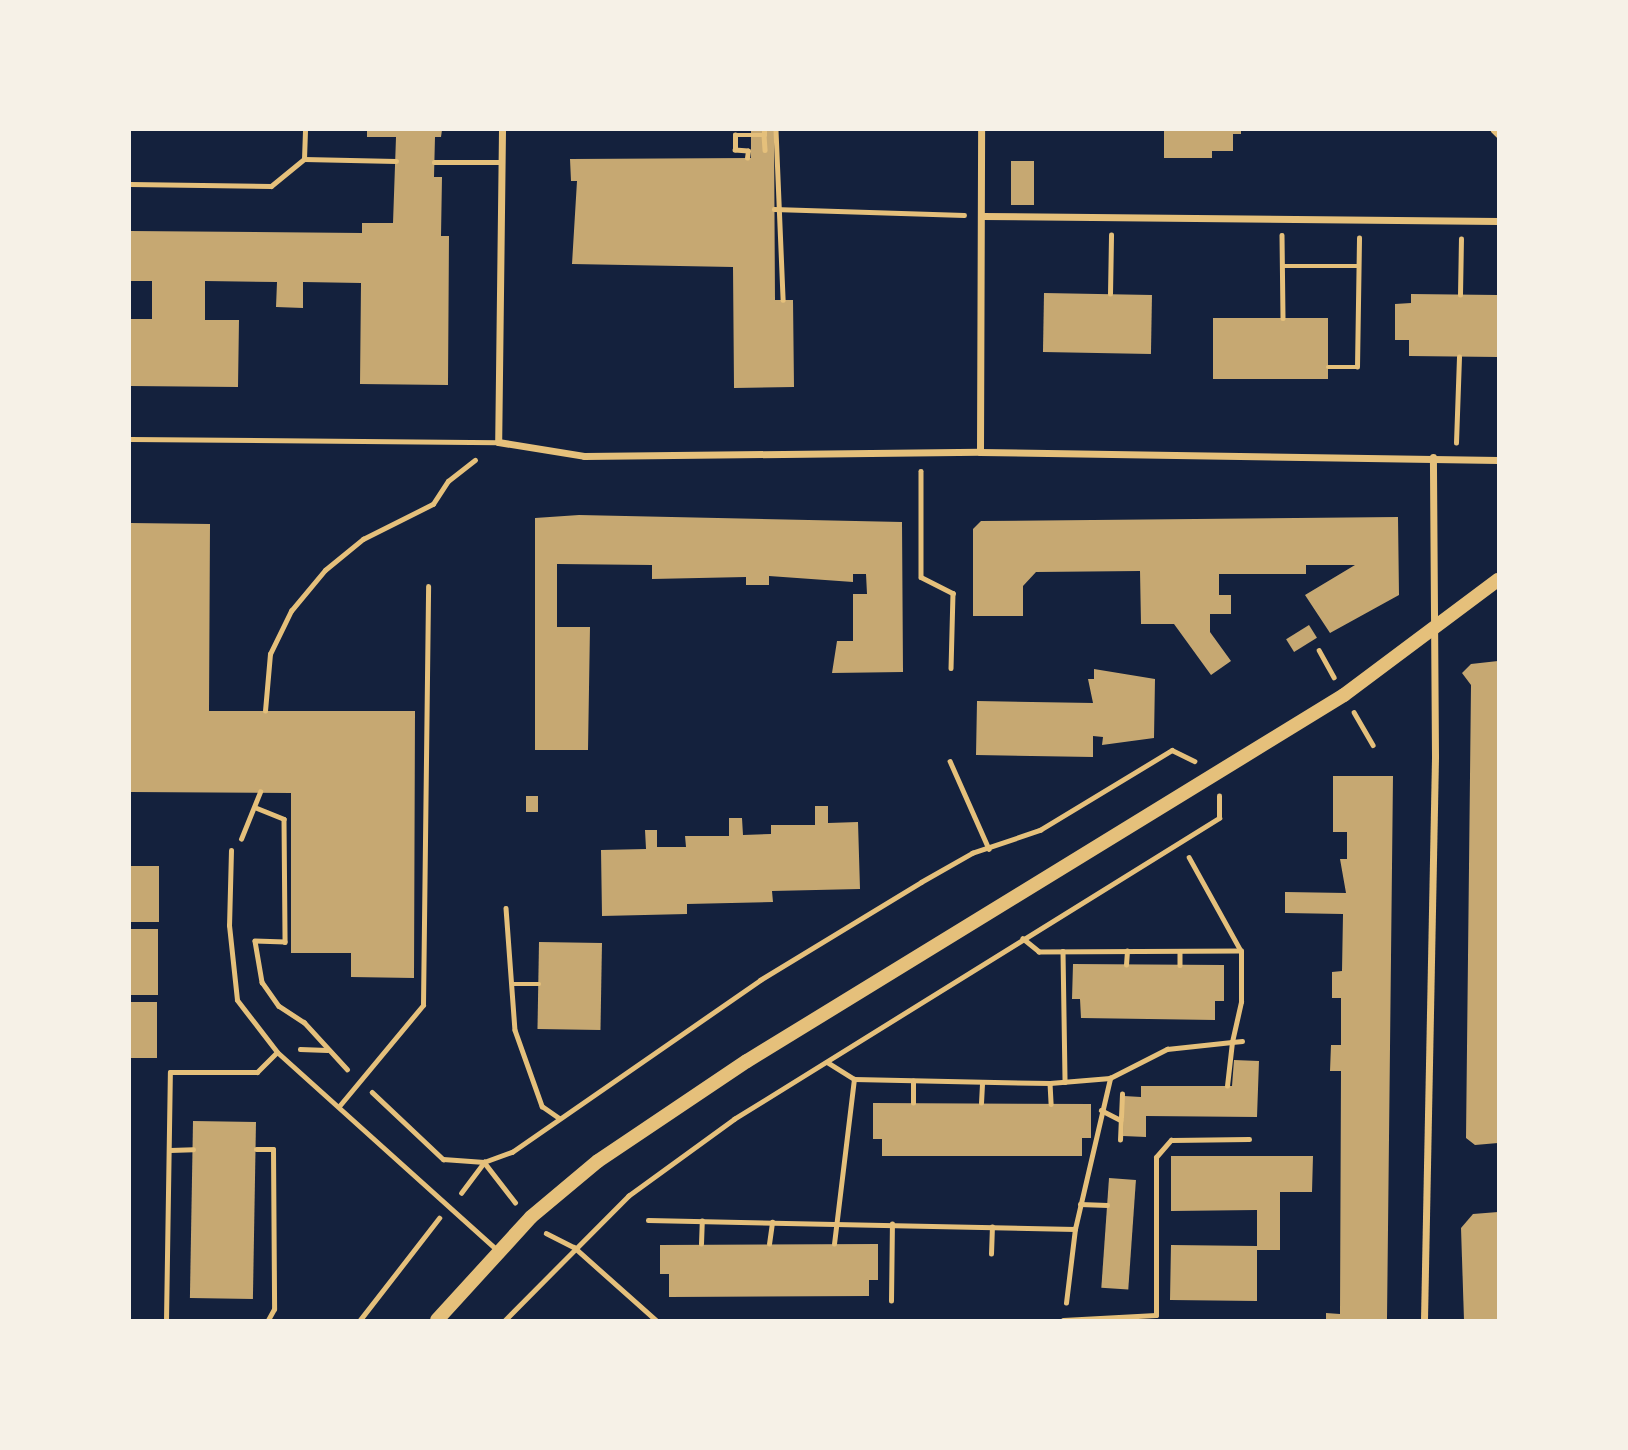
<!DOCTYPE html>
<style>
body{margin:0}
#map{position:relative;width:1628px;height:1450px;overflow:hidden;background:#14213d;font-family:"Sofia Sans Condensed",sans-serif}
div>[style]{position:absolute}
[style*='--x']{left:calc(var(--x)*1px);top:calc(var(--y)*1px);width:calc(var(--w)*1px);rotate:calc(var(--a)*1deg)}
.building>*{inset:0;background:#c6a872;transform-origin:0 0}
.path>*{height:4.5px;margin:-2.25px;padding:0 2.25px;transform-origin:2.25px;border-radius:2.25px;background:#e5c07b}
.service>*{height:5px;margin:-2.5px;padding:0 2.5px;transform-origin:2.5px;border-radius:2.5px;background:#e5c07b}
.minor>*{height:7px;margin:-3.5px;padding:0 3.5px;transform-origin:3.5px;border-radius:3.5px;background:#e5c07b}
.secondary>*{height:14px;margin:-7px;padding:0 7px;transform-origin:7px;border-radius:7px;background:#e5c07b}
span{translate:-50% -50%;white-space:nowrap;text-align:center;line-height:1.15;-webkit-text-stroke:5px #f6f1e7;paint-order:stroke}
.frame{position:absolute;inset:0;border:131px solid #f6f1e7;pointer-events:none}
</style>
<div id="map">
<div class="building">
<i style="clip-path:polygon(367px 130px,442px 130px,441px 137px,435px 137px,434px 177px,442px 177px,441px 236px,449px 236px,448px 385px,360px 384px,361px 283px,303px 282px,303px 308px,276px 307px,277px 282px,205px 281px,205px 320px,239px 320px,238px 387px,130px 386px,130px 319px,152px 319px,152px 281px,130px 281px,130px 231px,362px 233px,362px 223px,393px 223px,396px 137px,367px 137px)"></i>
<i style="clip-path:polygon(751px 130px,774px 130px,775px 300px,793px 300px,794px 387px,734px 388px,733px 267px,572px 264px,577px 181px,571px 181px,570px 159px,751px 158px)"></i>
<i style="clip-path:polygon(1164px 130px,1241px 130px,1241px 134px,1233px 134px,1233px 151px,1212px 151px,1212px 158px,1164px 158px)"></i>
<i style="left:1011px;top:161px;width:23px;height:44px"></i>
<i style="left:1044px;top:293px;width:108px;height:59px;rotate:1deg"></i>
<i style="clip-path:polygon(1411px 294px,1498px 295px,1498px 357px,1409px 356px,1409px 340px,1395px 340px,1395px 304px,1411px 303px)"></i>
<i style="left:1213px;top:318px;width:115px;height:61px"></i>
<i style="clip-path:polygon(579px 515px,902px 522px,903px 672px,832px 673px,837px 641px,853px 641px,853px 594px,867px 594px,866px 574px,853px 574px,853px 582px,769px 576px,769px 585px,746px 585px,746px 577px,652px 579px,652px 565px,557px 564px,557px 627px,590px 627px,588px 750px,535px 750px,535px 518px)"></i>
<i style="clip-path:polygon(1398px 517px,1399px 595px,1330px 633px,1305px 595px,1355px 565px,1306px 565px,1306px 574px,1219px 574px,1219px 595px,1231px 595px,1231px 614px,1210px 614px,1210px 632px,1231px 661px,1211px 675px,1174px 624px,1141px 624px,1140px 571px,1036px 572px,1023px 586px,1023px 616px,973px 616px,973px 529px,981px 521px)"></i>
<i style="clip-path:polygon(130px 523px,210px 524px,209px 711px,415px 711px,414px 978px,351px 977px,351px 953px,291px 953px,291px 793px,130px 792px)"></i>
<i style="left:1309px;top:625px;width:15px;height:27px;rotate:58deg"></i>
<i style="clip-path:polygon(1498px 661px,1498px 1143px,1475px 1145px,1466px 1138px,1471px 685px,1462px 673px,1471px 664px)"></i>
<i style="clip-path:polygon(1094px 669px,1155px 679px,1154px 738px,1102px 745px,1103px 737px,1093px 736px,1093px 757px,976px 755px,977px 701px,1093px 703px,1088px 679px,1094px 679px)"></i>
<i style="clip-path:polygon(1333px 776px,1393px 776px,1387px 1320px,1326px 1320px,1326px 1313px,1340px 1314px,1341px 1071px,1330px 1071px,1331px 1045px,1341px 1045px,1341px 998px,1332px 998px,1332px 972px,1342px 971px,1343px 914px,1285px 913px,1285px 892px,1346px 893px,1340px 859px,1347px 859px,1347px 832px,1333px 832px)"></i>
<i style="left:526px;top:796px;width:12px;height:16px"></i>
<i style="clip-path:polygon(815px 806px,828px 806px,828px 823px,858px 822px,860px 889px,772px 891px,773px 902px,687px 904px,687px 914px,602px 916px,601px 850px,646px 849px,645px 830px,657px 830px,657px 847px,686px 847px,685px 836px,729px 836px,729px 818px,742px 818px,743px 835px,771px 834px,771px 825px,815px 825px)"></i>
<i style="left:130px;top:866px;width:29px;height:56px"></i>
<i style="left:130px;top:929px;width:28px;height:66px"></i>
<i style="left:539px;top:942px;width:63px;height:87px;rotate:1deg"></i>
<i style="clip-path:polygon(1073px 964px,1224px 965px,1224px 1001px,1215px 1001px,1215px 1020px,1081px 1018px,1080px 999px,1072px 999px)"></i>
<i style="left:130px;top:1002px;width:27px;height:56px"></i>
<i style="clip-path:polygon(1234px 1060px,1259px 1061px,1257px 1117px,1146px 1116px,1146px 1137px,1123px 1136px,1124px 1096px,1141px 1097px,1141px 1086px,1232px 1086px)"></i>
<i style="clip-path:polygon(873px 1103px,1091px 1104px,1091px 1138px,1082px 1138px,1082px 1156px,882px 1156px,882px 1139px,873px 1139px)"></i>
<i style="left:193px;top:1121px;width:63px;height:177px;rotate:1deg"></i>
<i style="clip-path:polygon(1171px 1156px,1313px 1156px,1312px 1192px,1280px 1192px,1280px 1250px,1257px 1250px,1257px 1301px,1170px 1300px,1171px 1245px,1257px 1246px,1257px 1210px,1171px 1211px)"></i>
<i style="left:1109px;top:1178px;width:27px;height:110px;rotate:4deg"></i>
<i style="clip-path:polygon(1498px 1212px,1498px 1320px,1464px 1320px,1461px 1228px,1473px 1214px)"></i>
<i style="clip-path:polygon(878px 1244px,878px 1280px,869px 1280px,869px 1296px,669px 1297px,669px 1274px,660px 1274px,660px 1245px)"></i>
</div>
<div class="path">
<i style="--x:776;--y:130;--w:170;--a:87.6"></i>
<i style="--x:1493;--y:130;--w:7;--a:45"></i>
<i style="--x:764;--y:135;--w:15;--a:86"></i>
<i style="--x:747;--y:158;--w:7;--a:-82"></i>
<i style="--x:748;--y:151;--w:13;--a:-176"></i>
<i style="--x:735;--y:150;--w:15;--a:-90"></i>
<i style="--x:735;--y:135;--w:29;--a:0"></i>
<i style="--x:764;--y:135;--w:5;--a:-90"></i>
<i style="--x:774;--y:209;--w:190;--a:1.8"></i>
<i style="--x:1282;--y:235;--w:83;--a:89.3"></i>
<i style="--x:1282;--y:266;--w:77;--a:0"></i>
<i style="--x:1110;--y:294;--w:59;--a:-89"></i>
<i style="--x:1460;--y:295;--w:56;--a:-89"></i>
<i style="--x:1328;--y:367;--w:29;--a:0"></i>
<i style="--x:1357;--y:367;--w:129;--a:-89.1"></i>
<i style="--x:1456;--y:443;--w:86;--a:-88"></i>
<i style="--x:921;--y:471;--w:106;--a:90"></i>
<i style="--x:921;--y:577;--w:36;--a:27"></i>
<i style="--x:953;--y:593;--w:75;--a:91.5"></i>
<i style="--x:1319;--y:650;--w:31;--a:61"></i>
<i style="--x:265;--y:711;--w:57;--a:-85"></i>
<i style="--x:270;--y:654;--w:48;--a:-64"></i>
<i style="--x:291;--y:611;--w:53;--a:-50.3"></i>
<i style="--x:325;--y:570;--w:49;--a:-39.2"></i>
<i style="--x:363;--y:539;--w:78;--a:-26.6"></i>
<i style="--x:433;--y:504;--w:27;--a:-57"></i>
<i style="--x:448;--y:481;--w:34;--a:-38"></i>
<i style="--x:1354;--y:712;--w:38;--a:60"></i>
<i style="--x:950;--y:761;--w:96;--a:66.1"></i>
<i style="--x:257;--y:808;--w:29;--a:22"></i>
<i style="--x:284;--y:819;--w:123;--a:89.5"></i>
<i style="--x:285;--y:942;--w:30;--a:-178"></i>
<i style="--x:255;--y:941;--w:42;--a:80.3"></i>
<i style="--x:262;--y:982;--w:29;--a:55"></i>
<i style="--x:279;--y:1006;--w:30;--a:33"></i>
<i style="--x:304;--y:1022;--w:64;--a:47.5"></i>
<i style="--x:241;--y:839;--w:51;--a:-68"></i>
<i style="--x:1189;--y:857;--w:107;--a:61"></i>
<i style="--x:506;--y:908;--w:122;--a:85.8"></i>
<i style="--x:515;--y:1030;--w:81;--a:70.4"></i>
<i style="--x:542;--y:1106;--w:21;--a:35"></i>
<i style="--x:1063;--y:951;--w:131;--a:89.1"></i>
<i style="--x:1180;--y:952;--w:13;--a:90"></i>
<i style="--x:1126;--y:965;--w:14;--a:-86"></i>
<i style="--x:512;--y:984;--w:27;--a:0"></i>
<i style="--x:300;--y:1049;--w:27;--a:2"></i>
<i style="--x:827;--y:1062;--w:32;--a:32"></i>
<i style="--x:854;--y:1079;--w:196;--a:1.2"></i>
<i style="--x:1050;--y:1083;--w:60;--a:-4.8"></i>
<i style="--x:1110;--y:1078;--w:64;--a:-27"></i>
<i style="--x:1167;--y:1049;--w:65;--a:-6.1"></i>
<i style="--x:1232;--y:1042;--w:41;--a:-77.3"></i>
<i style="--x:1241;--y:1002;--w:51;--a:-90"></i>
<i style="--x:1241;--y:951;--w:202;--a:179.7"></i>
<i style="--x:1039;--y:952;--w:21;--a:-141"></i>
<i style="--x:1050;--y:1083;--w:21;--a:87"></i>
<i style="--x:1227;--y:1086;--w:44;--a:-83.5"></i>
<i style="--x:1232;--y:1042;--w:10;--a:-6"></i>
<i style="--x:372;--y:1092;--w:98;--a:43.3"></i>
<i style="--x:443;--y:1159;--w:41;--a:4.2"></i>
<i style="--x:484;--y:1162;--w:51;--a:52.2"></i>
<i style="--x:913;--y:1103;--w:22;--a:-90"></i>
<i style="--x:981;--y:1103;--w:20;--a:-87"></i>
<i style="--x:1101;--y:1110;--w:22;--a:27"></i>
<i style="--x:1120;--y:1140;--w:46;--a:-87.5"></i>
<i style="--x:461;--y:1193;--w:39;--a:-53"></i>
<i style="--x:484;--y:1162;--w:30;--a:-20"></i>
<i style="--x:512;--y:1152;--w:302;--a:-34.7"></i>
<i style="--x:760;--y:980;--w:188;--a:-31.3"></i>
<i style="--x:921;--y:882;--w:59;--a:-29.6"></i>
<i style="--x:972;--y:853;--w:72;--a:-18.7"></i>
<i style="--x:1040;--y:830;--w:154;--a:-31.2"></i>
<i style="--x:1172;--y:750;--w:25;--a:26"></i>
<i style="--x:1080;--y:1204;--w:27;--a:2"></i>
<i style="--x:648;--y:1220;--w:427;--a:1.2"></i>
<i style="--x:546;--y:1233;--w:31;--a:27"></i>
<i style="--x:574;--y:1247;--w:110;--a:41.7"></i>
<i style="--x:701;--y:1244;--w:23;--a:-88"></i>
<i style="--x:769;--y:1244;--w:22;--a:-82"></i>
<i style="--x:834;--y:1244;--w:166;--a:-83.1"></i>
<i style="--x:991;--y:1254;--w:27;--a:-88"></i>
<i style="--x:891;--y:1301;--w:77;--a:-89.3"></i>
<i style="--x:1066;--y:1303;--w:75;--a:-83.1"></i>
<i style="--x:1075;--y:1229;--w:155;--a:-76.9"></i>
<i style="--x:360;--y:1320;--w:129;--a:-52.2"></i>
<i style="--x:505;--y:1320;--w:175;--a:-45.2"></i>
<i style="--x:628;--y:1196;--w:131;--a:-36"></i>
<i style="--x:734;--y:1119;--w:571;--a:-31.82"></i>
<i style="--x:1219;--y:818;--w:22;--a:-90"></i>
</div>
<div class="service">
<i style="--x:304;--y:159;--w:29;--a:-88"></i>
<i style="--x:434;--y:162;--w:68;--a:0"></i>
<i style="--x:130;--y:184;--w:141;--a:0.8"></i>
<i style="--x:271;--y:186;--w:43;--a:-39.3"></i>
<i style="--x:304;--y:159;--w:92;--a:1.2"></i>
<i style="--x:130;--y:439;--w:368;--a:0.5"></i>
<i style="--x:231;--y:850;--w:75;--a:91.5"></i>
<i style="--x:229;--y:925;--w:75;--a:83.9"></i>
<i style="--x:237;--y:1000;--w:66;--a:52.4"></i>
<i style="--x:277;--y:1052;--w:297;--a:42"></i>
<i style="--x:340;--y:1105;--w:130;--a:-50.3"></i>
<i style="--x:423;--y:1005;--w:419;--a:-89.3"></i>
<i style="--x:256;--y:1149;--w:17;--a:0"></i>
<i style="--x:273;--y:1149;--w:160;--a:89.6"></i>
<i style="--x:274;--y:1309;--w:13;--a:119"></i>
<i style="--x:170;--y:1150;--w:23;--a:-2"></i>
<i style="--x:166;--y:1320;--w:248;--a:-89.1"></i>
<i style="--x:170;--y:1072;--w:87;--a:0"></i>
<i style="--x:257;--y:1072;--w:28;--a:-45"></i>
<i style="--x:1063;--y:1320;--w:93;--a:-3.1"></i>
<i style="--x:1156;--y:1315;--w:158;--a:-90"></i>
<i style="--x:1156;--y:1157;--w:23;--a:-49"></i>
<i style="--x:1171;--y:1140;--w:78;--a:-0.7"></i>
</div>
<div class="minor">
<i style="--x:502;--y:130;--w:312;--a:90.7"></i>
<i style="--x:498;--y:442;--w:87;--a:9.2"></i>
<i style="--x:584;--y:456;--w:396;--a:-0.6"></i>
<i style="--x:980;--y:452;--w:518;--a:0.88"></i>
<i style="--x:982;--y:216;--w:516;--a:0.56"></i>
<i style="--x:980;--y:452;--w:322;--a:-89.8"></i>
<i style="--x:1424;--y:1320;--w:564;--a:-88.88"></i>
<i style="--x:1435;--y:756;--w:299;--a:-90.4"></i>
</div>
<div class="secondary">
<i style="--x:437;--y:1320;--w:139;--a:-47.6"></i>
<i style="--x:531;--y:1217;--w:87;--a:-39.9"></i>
<i style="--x:598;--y:1161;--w:179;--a:-33.9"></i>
<i style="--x:747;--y:1061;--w:700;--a:-31.51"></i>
<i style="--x:1344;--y:695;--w:192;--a:-36.8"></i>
</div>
<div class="frame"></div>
</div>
